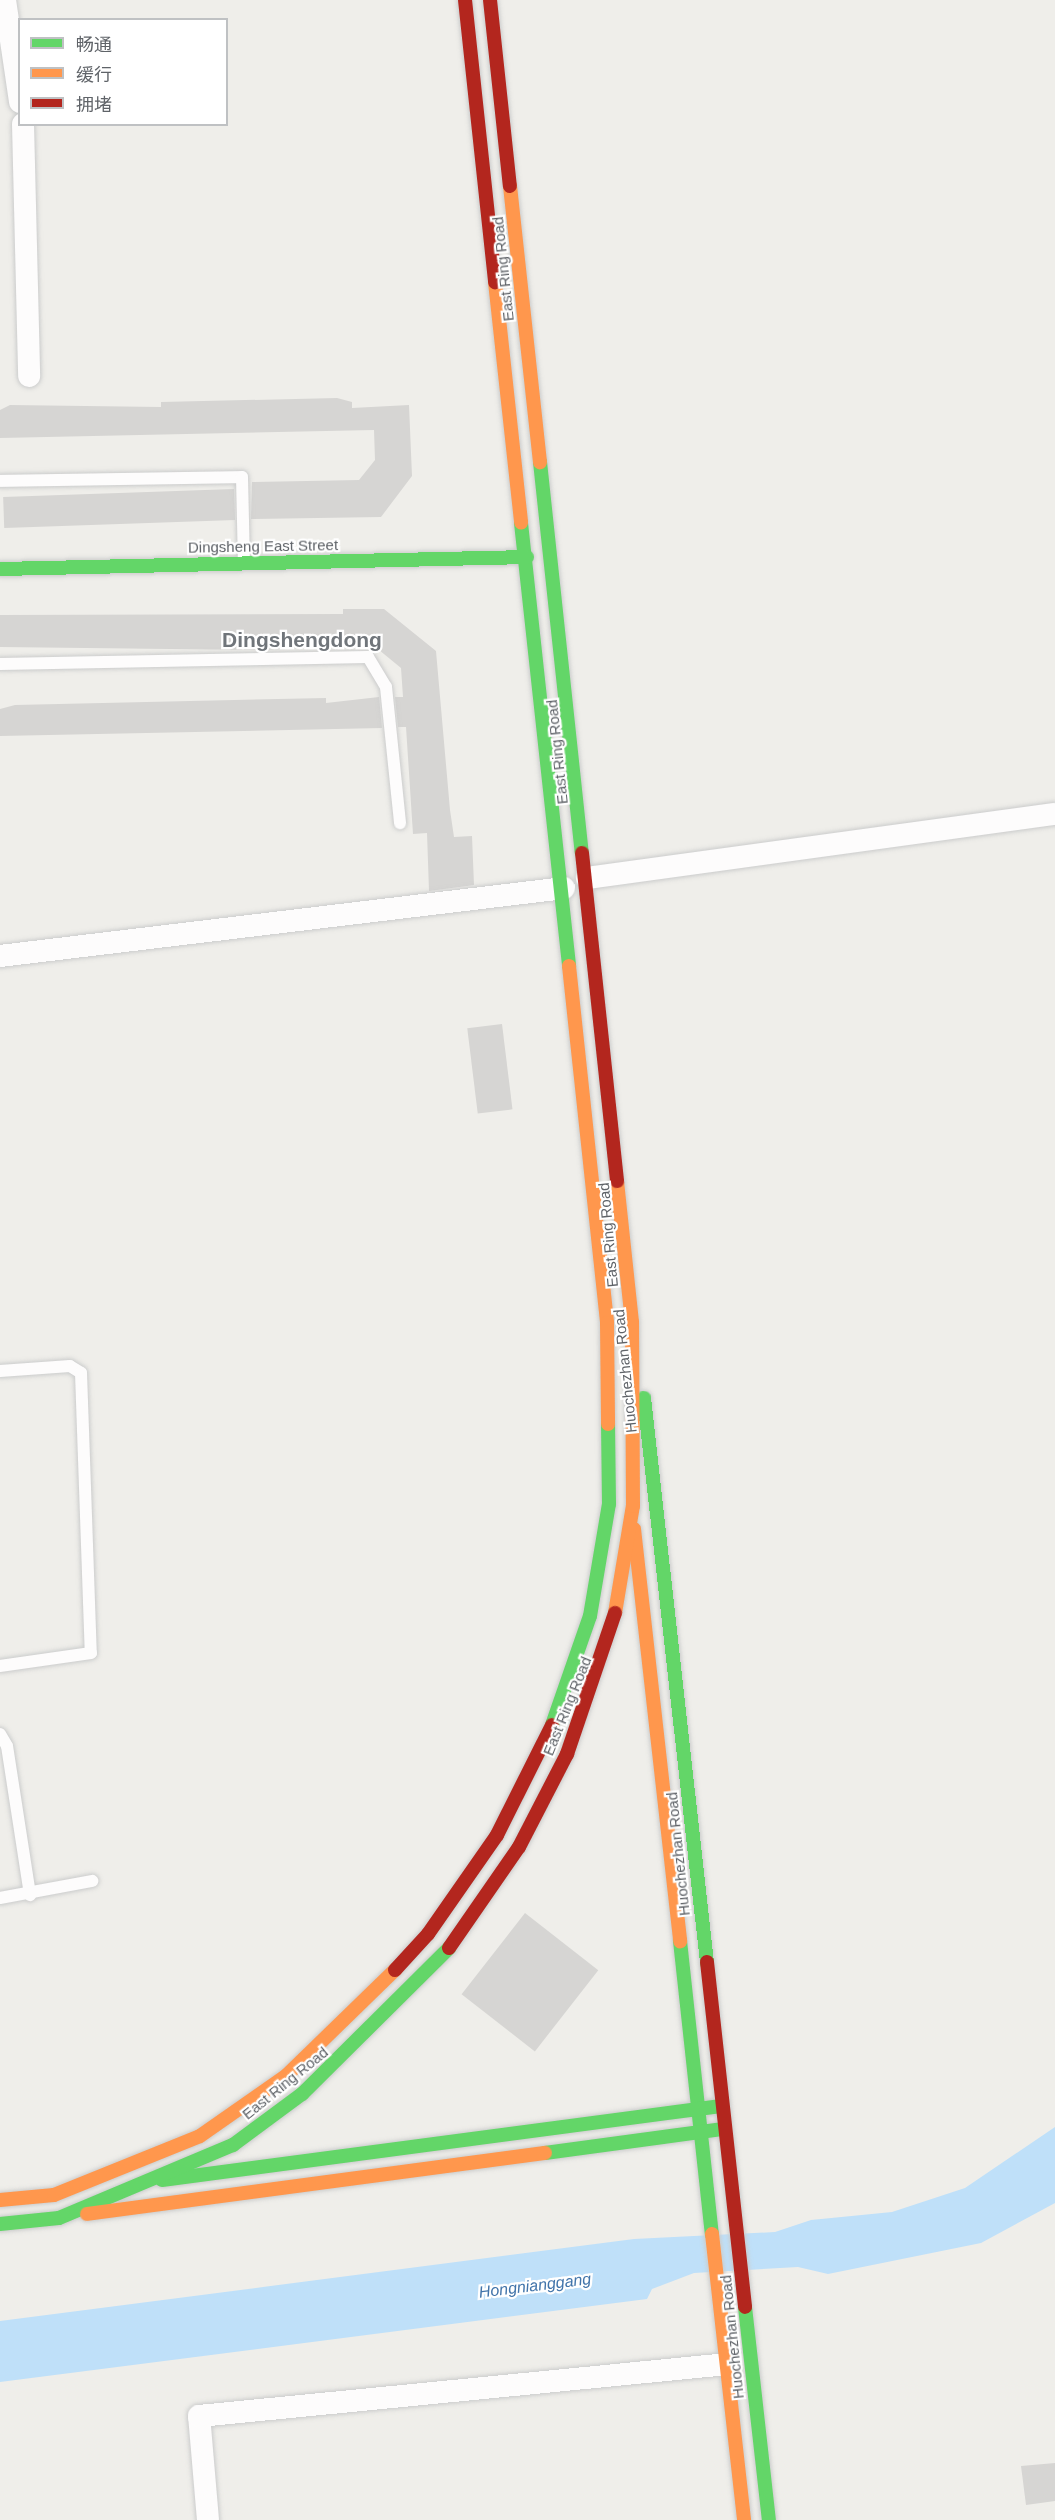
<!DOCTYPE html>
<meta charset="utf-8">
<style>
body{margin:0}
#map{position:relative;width:1055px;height:2520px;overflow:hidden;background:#efeeea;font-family:Arial,"Noto Sans SC",sans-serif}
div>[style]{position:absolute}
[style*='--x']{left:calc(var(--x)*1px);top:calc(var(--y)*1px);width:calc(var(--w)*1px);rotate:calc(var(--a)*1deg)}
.water>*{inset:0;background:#bfe0f9}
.building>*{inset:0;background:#d6d5d3;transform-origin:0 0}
.roads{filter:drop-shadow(0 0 2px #cbcccc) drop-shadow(0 0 2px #cbcccc)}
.lane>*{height:12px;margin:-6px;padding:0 6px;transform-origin:6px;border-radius:6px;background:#fdfcfc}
.street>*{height:22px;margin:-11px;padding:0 11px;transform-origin:11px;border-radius:11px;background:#fdfcfc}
.fast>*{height:14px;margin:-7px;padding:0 7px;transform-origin:7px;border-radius:7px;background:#63d668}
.slow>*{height:14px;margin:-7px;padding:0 7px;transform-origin:7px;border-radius:7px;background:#ff974d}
.jam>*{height:14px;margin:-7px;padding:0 7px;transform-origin:7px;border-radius:7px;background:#b3261e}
span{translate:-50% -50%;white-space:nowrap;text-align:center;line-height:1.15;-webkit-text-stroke:4.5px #fff;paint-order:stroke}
.street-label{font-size:15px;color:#5f6368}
.water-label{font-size:16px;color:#4174aa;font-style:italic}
.district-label{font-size:21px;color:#70757a;font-weight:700}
.legend{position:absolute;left:18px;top:18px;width:210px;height:108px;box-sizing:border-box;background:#fff;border:2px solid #bfc1c3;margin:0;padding:8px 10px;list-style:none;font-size:18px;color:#5f6368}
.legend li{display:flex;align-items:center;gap:12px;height:30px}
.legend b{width:30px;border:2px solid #bfc1c3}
</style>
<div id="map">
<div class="water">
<i style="clip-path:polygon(1055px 2127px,1055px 2203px,981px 2243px,828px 2274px,798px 2267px,694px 2273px,652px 2289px,647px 2299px,0 2382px,0 2321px,634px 2239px,775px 2232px,811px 2220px,892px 2212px,965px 2188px)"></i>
</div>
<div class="building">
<i style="clip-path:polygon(337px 398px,352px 402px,352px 408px,409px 405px,412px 476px,381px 517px,251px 519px,252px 482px,359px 480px,375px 460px,374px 430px,0 438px,0 410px,10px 405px,161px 407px,161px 402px)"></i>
<i style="left:234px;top:489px;width:31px;height:231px;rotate:88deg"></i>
<i style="clip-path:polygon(343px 609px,384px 609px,436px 651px,450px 810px,454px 837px,472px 836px,474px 885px,429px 891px,427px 833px,413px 834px,406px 727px,398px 727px,395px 697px,403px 697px,401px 668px,373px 645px,263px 650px,0 647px,0 615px,343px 614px)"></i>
<i style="clip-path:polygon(379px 697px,382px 728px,0 736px,0 709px,15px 705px,326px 698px,326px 703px)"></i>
<i style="left:502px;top:1024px;width:86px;height:35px;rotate:83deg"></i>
<i style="left:525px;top:1913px;width:93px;height:103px;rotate:38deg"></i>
<i style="clip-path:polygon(1055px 2463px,1055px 2501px,1026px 2505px,1021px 2466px)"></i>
</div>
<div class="roads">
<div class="lane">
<i style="--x:0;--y:481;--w:242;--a:-0.9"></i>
<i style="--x:242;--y:477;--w:86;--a:88.7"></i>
<i style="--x:0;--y:664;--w:368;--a:-1.1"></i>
<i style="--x:368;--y:657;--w:35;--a:59"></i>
<i style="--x:386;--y:687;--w:137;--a:84.1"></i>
<i style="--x:0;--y:1371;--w:70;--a:-4.1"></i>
<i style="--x:70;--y:1366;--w:13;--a:32"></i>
<i style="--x:81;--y:1373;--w:280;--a:88"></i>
<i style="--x:91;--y:1653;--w:92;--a:171.9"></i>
<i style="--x:0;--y:1734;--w:14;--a:60"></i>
<i style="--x:7;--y:1746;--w:151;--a:81.2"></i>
<i style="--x:0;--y:1898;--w:94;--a:-10.5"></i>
</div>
<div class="street">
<i style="--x:5;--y:0;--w:103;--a:81.6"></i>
<i style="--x:23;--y:124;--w:252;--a:88.6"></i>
<i style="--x:587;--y:878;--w:472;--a:-7.8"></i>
<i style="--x:0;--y:956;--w:568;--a:-6.87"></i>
<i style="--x:208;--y:2520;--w:104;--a:-94.9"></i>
<i style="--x:199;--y:2416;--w:531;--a:-5.62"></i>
</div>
<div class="fast">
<i style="--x:540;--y:462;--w:393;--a:83.9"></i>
<i style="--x:521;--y:523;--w:446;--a:83.8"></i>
<i style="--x:0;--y:569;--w:527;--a:-1.3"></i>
<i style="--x:644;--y:1398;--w:568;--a:83.63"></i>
<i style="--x:552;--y:1725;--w:115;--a:-70.8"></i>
<i style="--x:590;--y:1616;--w:114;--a:-80.4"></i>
<i style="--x:609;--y:1504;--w:80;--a:-90.7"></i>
<i style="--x:680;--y:1941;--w:295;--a:83.8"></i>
<i style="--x:545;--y:2153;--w:180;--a:-7.7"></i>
<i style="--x:162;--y:2180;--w:564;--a:-7.54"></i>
<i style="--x:0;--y:2224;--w:59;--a:-5.8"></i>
<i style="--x:59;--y:2218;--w:189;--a:-22.8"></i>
<i style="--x:233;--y:2145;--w:86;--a:-36.5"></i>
<i style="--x:302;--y:2094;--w:207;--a:-44.8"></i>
<i style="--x:745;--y:2307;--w:214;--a:83.6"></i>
</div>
<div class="slow">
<i style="--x:510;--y:186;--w:278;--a:83.8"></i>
<i style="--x:495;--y:282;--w:242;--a:83.8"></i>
<i style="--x:569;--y:966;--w:359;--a:83.9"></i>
<i style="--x:607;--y:1323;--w:101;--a:89.4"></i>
<i style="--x:634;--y:1529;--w:415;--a:83.6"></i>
<i style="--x:615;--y:1613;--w:109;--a:-80.5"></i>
<i style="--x:633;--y:1506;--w:184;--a:-90.3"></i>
<i style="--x:632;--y:1322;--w:142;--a:-96.1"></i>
<i style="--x:0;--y:2200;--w:54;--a:-5.3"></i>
<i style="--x:54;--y:2195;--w:157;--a:-22"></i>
<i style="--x:200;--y:2136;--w:106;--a:-35"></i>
<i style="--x:287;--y:2075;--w:151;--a:-44.2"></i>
<i style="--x:87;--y:2214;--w:462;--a:-7.6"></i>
<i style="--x:712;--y:2234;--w:288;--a:83.6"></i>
</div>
<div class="jam">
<i style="--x:465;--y:0;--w:284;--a:83.9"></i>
<i style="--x:490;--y:0;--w:187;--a:83.9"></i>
<i style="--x:582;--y:853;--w:330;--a:83.9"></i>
<i style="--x:449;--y:1948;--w:123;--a:-55.3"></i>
<i style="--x:519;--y:1847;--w:105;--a:-62.7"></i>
<i style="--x:567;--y:1754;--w:149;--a:-71.2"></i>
<i style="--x:707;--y:1962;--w:347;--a:83.7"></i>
<i style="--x:395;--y:1970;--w:49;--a:-47.5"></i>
<i style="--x:428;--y:1934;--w:121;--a:-55.1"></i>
<i style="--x:497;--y:1835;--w:123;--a:-63.4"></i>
</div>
</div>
<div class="street-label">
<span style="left:503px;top:269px;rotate:-96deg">East Ring Road</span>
<span style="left:263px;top:546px;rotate:-1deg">Dingsheng East Street</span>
<span style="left:557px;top:752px;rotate:-96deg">East Ring Road</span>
<span style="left:608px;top:1235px;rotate:-95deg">East Ring Road</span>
<span style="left:625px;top:1371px;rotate:-96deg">Huochezhan Road</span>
<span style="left:567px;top:1706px;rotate:-68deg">East Ring Road</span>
<span style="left:678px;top:1854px;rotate:-96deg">Huochezhan Road</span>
<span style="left:285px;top:2083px;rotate:-39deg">East Ring Road</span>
<span style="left:732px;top:2337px;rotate:-96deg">Huochezhan Road</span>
</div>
<div class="water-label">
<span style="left:535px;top:2286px;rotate:-7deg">Hongnianggang</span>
</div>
<div class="district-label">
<span style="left:302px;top:640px">Dingshengdong</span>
</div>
<ul class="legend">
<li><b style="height:8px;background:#63d668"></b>畅通</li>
<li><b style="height:8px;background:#ff974d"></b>缓行</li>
<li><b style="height:8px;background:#b3261e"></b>拥堵</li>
</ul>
</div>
